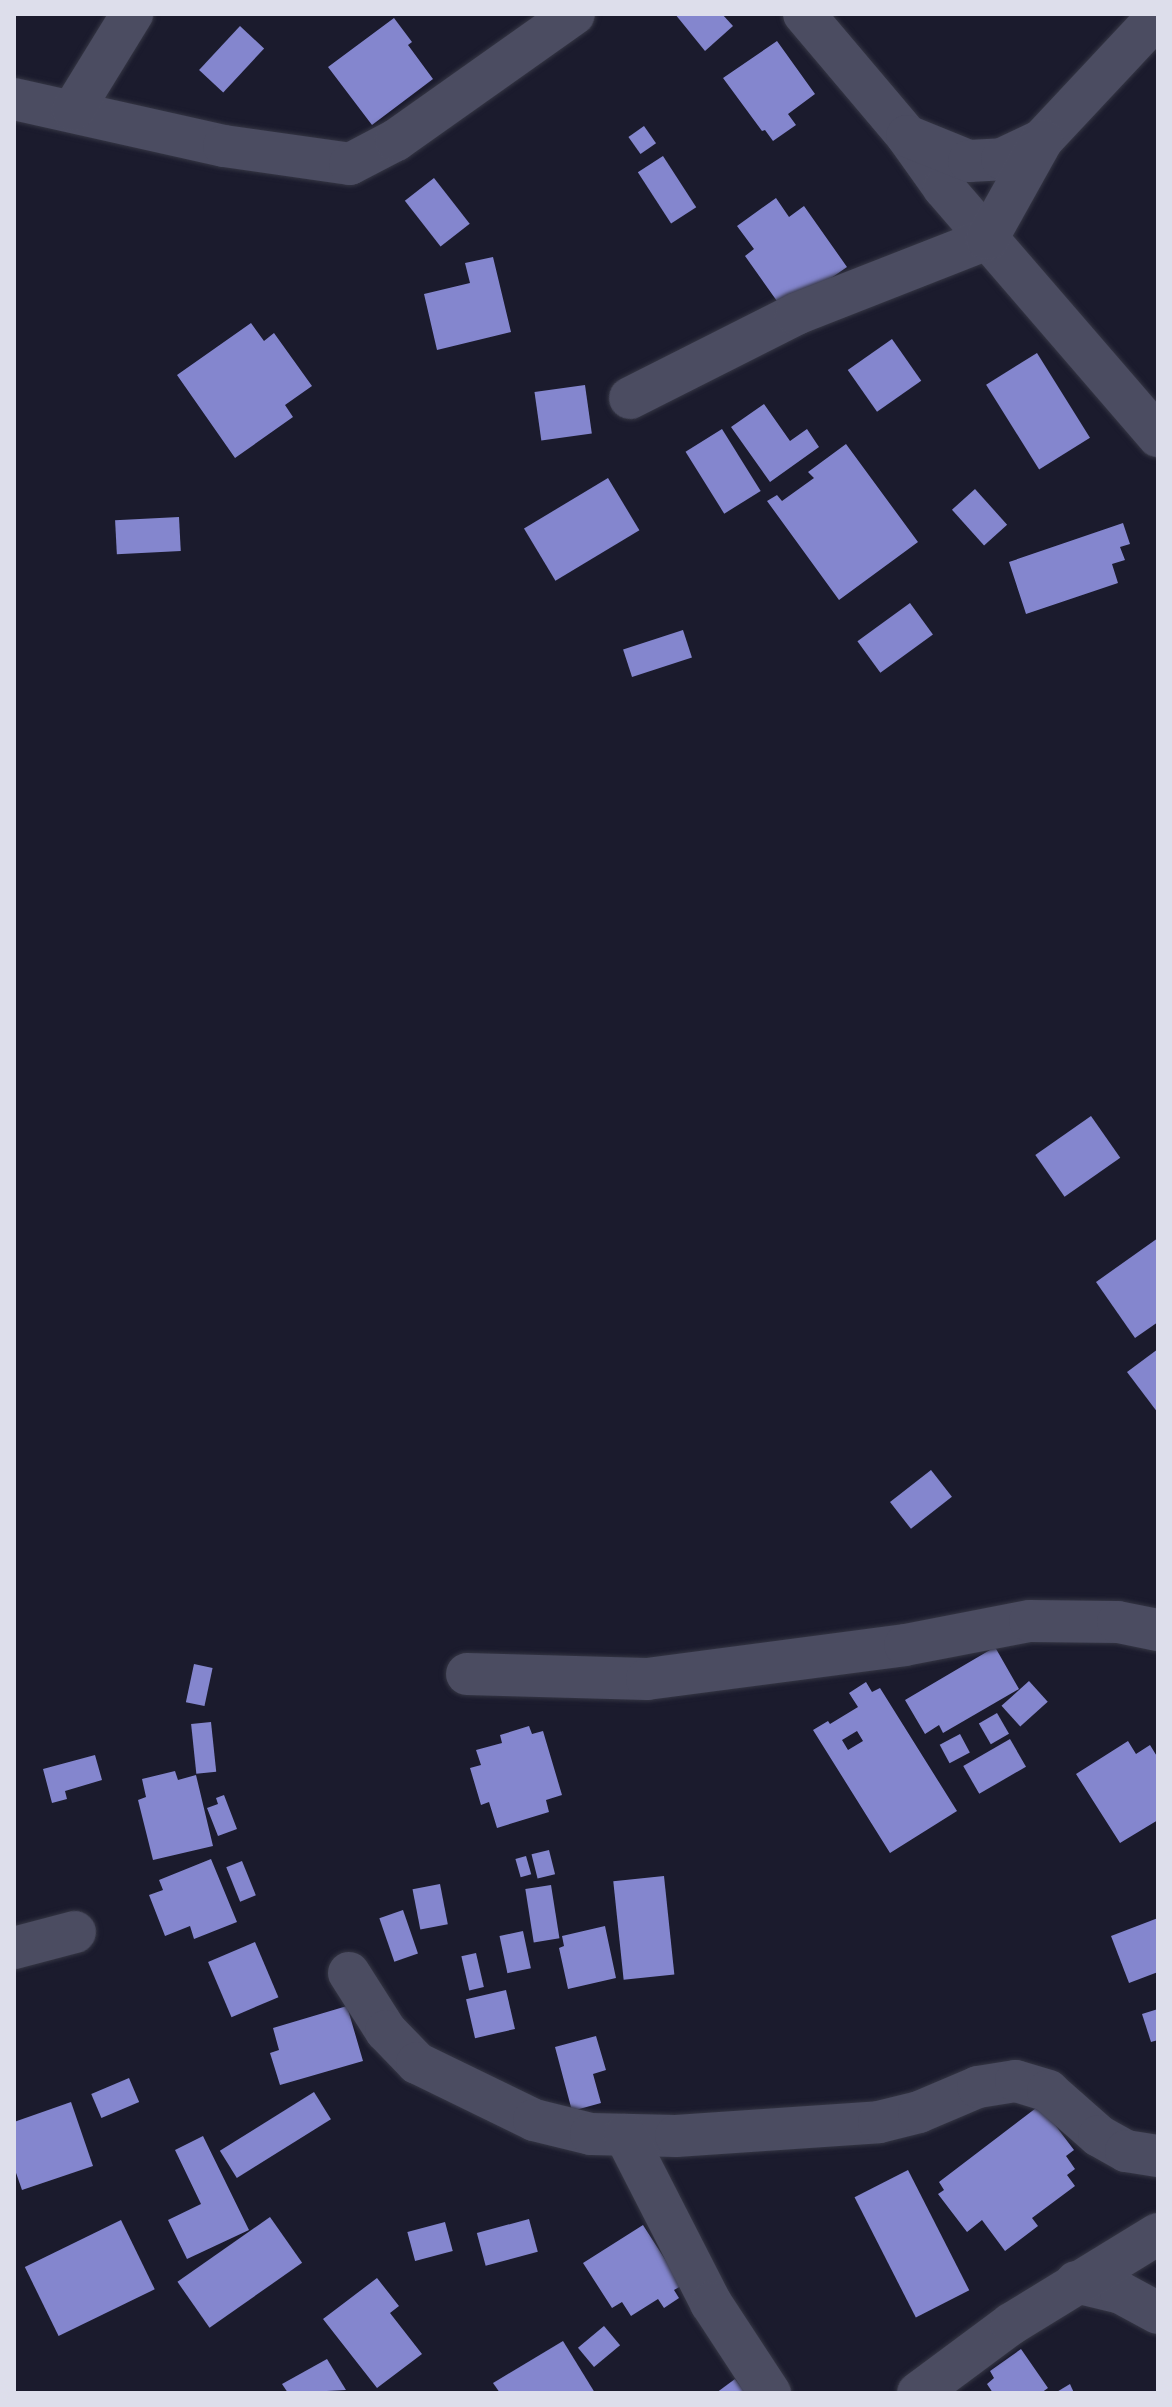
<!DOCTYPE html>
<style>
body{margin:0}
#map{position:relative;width:1172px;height:2407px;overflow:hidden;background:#1b1b2d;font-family:Manrope,sans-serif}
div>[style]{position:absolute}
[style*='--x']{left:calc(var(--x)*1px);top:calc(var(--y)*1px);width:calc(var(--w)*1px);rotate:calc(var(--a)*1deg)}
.building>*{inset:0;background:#8486ce;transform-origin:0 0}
.roads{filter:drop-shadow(0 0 2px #353644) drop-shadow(0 0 2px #353644)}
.street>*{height:42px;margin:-21px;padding:0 21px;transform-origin:21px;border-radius:21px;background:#4b4c61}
span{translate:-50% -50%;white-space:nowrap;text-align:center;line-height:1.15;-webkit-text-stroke:8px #1b1b2d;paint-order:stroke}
.frame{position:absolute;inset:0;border:16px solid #dddeeb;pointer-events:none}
</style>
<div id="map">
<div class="building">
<i style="clip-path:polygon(675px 14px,722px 14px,733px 26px,705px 51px)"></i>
<i style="clip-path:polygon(394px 18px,412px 42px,408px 45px,433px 79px,372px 125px,328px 67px)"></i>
<i style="left:240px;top:26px;width:33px;height:60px;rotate:43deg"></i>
<i style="clip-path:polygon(777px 41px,815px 94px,788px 114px,796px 125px,773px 141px,765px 130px,762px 131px,723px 78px)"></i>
<i style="left:644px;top:126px;width:21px;height:19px;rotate:55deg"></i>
<i style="left:663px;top:156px;width:61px;height:30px;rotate:57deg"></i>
<i style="left:434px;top:178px;width:58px;height:37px;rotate:52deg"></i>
<i style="clip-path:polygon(776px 198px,789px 217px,804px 206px,847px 267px,784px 311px,745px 256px,754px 249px,737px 226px)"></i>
<i style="clip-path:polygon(493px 257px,511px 332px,437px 350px,424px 294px,470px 283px,465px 263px)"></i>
<i style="clip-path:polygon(251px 323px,264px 341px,274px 333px,312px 386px,285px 405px,293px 417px,235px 458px,177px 375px)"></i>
<i style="left:892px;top:339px;width:51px;height:54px;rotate:55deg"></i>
<i style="left:1037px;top:353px;width:100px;height:60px;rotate:58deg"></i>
<i style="left:585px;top:385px;width:49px;height:51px;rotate:82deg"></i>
<i style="clip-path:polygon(764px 404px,790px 441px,807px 429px,819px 447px,770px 482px,731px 427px)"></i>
<i style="left:722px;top:429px;width:73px;height:43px;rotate:58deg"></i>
<i style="clip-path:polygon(846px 444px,918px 542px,839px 600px,767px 501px,777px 495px,782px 501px,814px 478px,808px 472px)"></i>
<i style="left:608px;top:478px;width:61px;height:98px;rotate:59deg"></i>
<i style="left:975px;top:489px;width:48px;height:31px;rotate:48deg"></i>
<i style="left:179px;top:517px;width:34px;height:64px;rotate:87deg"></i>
<i style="clip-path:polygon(1123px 523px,1130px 544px,1120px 547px,1125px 560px,1112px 564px,1118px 583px,1026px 614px,1009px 562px)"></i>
<i style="left:910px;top:603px;width:39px;height:65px;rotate:54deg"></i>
<i style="left:683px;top:630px;width:29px;height:63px;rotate:72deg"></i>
<i style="left:1091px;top:1116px;width:51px;height:68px;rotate:55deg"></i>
<i style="clip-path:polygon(1158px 1238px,1158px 1322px,1135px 1338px,1096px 1282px)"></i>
<i style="clip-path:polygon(1158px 1349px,1158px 1413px,1127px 1372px)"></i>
<i style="left:931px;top:1470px;width:34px;height:52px;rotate:52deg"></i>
<i style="clip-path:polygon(995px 1647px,1019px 1689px,943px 1733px,939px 1725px,925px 1734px,905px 1700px)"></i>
<i style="left:194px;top:1664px;width:19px;height:39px;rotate:12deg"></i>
<i style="left:1029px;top:1681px;width:28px;height:37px;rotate:48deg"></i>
<i style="clip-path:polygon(evenodd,866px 1682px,872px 1692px,880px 1688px,957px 1811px,890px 1853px,813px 1730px,828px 1721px,830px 1724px,858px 1707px,849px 1693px,866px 1682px,857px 1731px,863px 1741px,848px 1750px,842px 1740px,857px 1731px)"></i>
<i style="left:997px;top:1713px;width:24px;height:21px;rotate:60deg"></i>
<i style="left:211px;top:1722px;width:50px;height:20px;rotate:84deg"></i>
<i style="clip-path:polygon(529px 1726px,532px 1734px,543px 1731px,562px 1795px,546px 1800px,549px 1812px,497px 1828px,489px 1802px,481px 1805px,470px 1768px,481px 1765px,476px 1750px,502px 1743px,500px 1735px)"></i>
<i style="left:960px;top:1734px;width:21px;height:23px;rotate:62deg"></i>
<i style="left:1010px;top:1739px;width:32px;height:54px;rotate:60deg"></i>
<i style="clip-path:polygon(1128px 1741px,1136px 1754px,1150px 1745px,1158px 1758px,1158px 1820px,1120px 1843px,1076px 1774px)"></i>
<i style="clip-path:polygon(95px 1755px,102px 1780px,65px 1791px,67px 1799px,52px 1803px,43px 1769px)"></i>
<i style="clip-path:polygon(175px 1771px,178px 1780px,196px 1775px,213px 1846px,153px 1860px,138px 1800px,146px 1797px,142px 1779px)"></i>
<i style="clip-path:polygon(224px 1795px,237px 1829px,218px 1836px,207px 1808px,218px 1804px,216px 1798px)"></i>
<i style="left:549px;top:1850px;width:25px;height:18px;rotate:76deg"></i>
<i style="left:526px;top:1856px;width:19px;height:11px;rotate:74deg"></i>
<i style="clip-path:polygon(211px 1859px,237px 1922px,194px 1939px,190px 1926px,165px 1936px,149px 1895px,163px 1890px,159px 1880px)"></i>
<i style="left:242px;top:1861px;width:37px;height:17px;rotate:68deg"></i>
<i style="left:664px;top:1876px;width:99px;height:51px;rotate:84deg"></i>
<i style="left:440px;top:1884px;width:41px;height:28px;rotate:79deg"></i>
<i style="left:551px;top:1885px;width:54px;height:26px;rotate:81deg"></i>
<i style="left:403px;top:1910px;width:46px;height:25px;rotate:71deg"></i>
<i style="clip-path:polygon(1158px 1918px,1158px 1972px,1129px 1983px,1111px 1936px)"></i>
<i style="clip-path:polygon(605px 1926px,616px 1978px,568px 1989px,559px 1948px,564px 1946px,562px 1936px)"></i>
<i style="left:523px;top:1931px;width:38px;height:24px;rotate:78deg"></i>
<i style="left:255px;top:1942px;width:60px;height:51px;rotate:67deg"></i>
<i style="left:476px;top:1953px;width:35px;height:15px;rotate:77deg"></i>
<i style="left:506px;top:1990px;width:40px;height:41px;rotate:77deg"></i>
<i style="clip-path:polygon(347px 2006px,363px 2061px,280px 2085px,270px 2053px,279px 2050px,273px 2028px)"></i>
<i style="clip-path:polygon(1158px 2009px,1158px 2040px,1151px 2042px,1142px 2014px)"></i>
<i style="clip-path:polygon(596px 2036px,606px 2070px,593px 2074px,601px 2103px,572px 2111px,555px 2047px)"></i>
<i style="left:129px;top:2078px;width:26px;height:41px;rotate:67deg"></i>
<i style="left:314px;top:2092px;width:32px;height:111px;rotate:58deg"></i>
<i style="clip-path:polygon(71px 2102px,93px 2166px,22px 2190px,14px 2167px,14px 2122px)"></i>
<i style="clip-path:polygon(1040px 2105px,1074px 2150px,1066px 2156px,1075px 2169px,1067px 2175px,1075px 2186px,1032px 2218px,1038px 2226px,1005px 2251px,982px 2220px,967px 2232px,938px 2194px,944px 2190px,939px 2182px)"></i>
<i style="clip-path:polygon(203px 2136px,249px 2230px,187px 2259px,168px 2220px,201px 2204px,175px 2150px)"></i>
<i style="left:908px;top:2170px;width:135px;height:60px;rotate:63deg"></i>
<i style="left:270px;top:2217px;width:56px;height:113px;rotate:55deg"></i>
<i style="left:529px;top:2219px;width:34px;height:54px;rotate:75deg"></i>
<i style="left:121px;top:2220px;width:77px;height:107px;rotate:64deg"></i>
<i style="left:445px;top:2222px;width:30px;height:39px;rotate:75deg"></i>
<i style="clip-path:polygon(643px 2225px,670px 2267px,690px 2281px,674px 2290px,679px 2298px,664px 2308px,658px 2299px,631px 2316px,622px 2302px,612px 2308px,583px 2263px)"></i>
<i style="clip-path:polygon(377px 2278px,399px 2306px,390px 2313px,422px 2354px,377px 2388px,323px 2319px)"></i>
<i style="left:604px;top:2326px;width:25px;height:34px;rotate:50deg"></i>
<i style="clip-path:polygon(563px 2341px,595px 2393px,500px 2393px,493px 2383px)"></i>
<i style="clip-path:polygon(1021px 2349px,1048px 2388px,1041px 2393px,993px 2393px,987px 2384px,994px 2378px,990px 2371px)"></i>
<i style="clip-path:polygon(327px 2359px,346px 2390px,288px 2393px,282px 2384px)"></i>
<i style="clip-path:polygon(735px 2379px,746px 2393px,716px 2393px)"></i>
<i style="clip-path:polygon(1070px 2384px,1074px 2393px,1055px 2393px)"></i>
</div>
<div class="roads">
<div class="street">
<i style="--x:804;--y:14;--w:160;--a:49.8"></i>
<i style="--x:907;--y:136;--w:64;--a:54.6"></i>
<i style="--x:944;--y:188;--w:328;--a:49.2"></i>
<i style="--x:14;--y:99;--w:215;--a:12.6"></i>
<i style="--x:224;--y:146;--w:127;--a:8.1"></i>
<i style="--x:350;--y:164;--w:52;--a:-27.6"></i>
<i style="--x:396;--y:140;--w:218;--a:-35.3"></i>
<i style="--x:73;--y:110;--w:113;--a:-58.4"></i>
<i style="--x:907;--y:136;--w:67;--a:22"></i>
<i style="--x:969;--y:161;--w:33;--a:-3"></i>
<i style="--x:1002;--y:159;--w:44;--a:-25.4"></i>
<i style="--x:1042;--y:140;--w:170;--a:-46.9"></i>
<i style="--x:630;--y:398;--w:186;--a:-26.8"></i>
<i style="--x:796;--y:314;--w:205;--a:-21.4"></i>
<i style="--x:987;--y:239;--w:113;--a:-60.9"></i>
<i style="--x:467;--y:1674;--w:180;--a:1.6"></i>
<i style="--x:647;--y:1679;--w:260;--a:-7.5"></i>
<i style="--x:905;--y:1645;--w:127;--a:-10.9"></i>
<i style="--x:1030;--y:1621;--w:88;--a:0.7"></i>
<i style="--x:1118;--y:1622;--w:41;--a:11.3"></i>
<i style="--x:14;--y:1948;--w:63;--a:-14.7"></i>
<i style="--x:349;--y:1973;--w:69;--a:57.5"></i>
<i style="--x:386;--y:2031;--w:45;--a:45.9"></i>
<i style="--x:417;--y:2063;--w:130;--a:26"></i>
<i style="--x:534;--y:2120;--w:59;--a:13.8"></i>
<i style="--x:591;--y:2134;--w:85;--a:1.3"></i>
<i style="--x:676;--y:2136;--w:203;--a:-3.9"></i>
<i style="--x:879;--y:2122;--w:41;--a:-14"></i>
<i style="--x:919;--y:2112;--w:64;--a:-23"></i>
<i style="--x:978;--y:2087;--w:38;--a:-9"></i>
<i style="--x:1016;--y:2081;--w:34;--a:17"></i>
<i style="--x:1048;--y:2091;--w:68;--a:41.4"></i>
<i style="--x:1099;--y:2136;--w:31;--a:29"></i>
<i style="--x:1126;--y:2151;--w:32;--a:9"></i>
<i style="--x:625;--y:2135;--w:189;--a:62.9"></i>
<i style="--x:711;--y:2303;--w:108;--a:56.8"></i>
<i style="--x:1076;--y:2282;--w:46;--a:13.7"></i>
<i style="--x:1121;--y:2293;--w:42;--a:28.4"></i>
<i style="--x:918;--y:2393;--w:116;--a:-36.6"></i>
<i style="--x:1011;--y:2324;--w:172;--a:-31.5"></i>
</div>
</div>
<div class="frame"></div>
</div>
